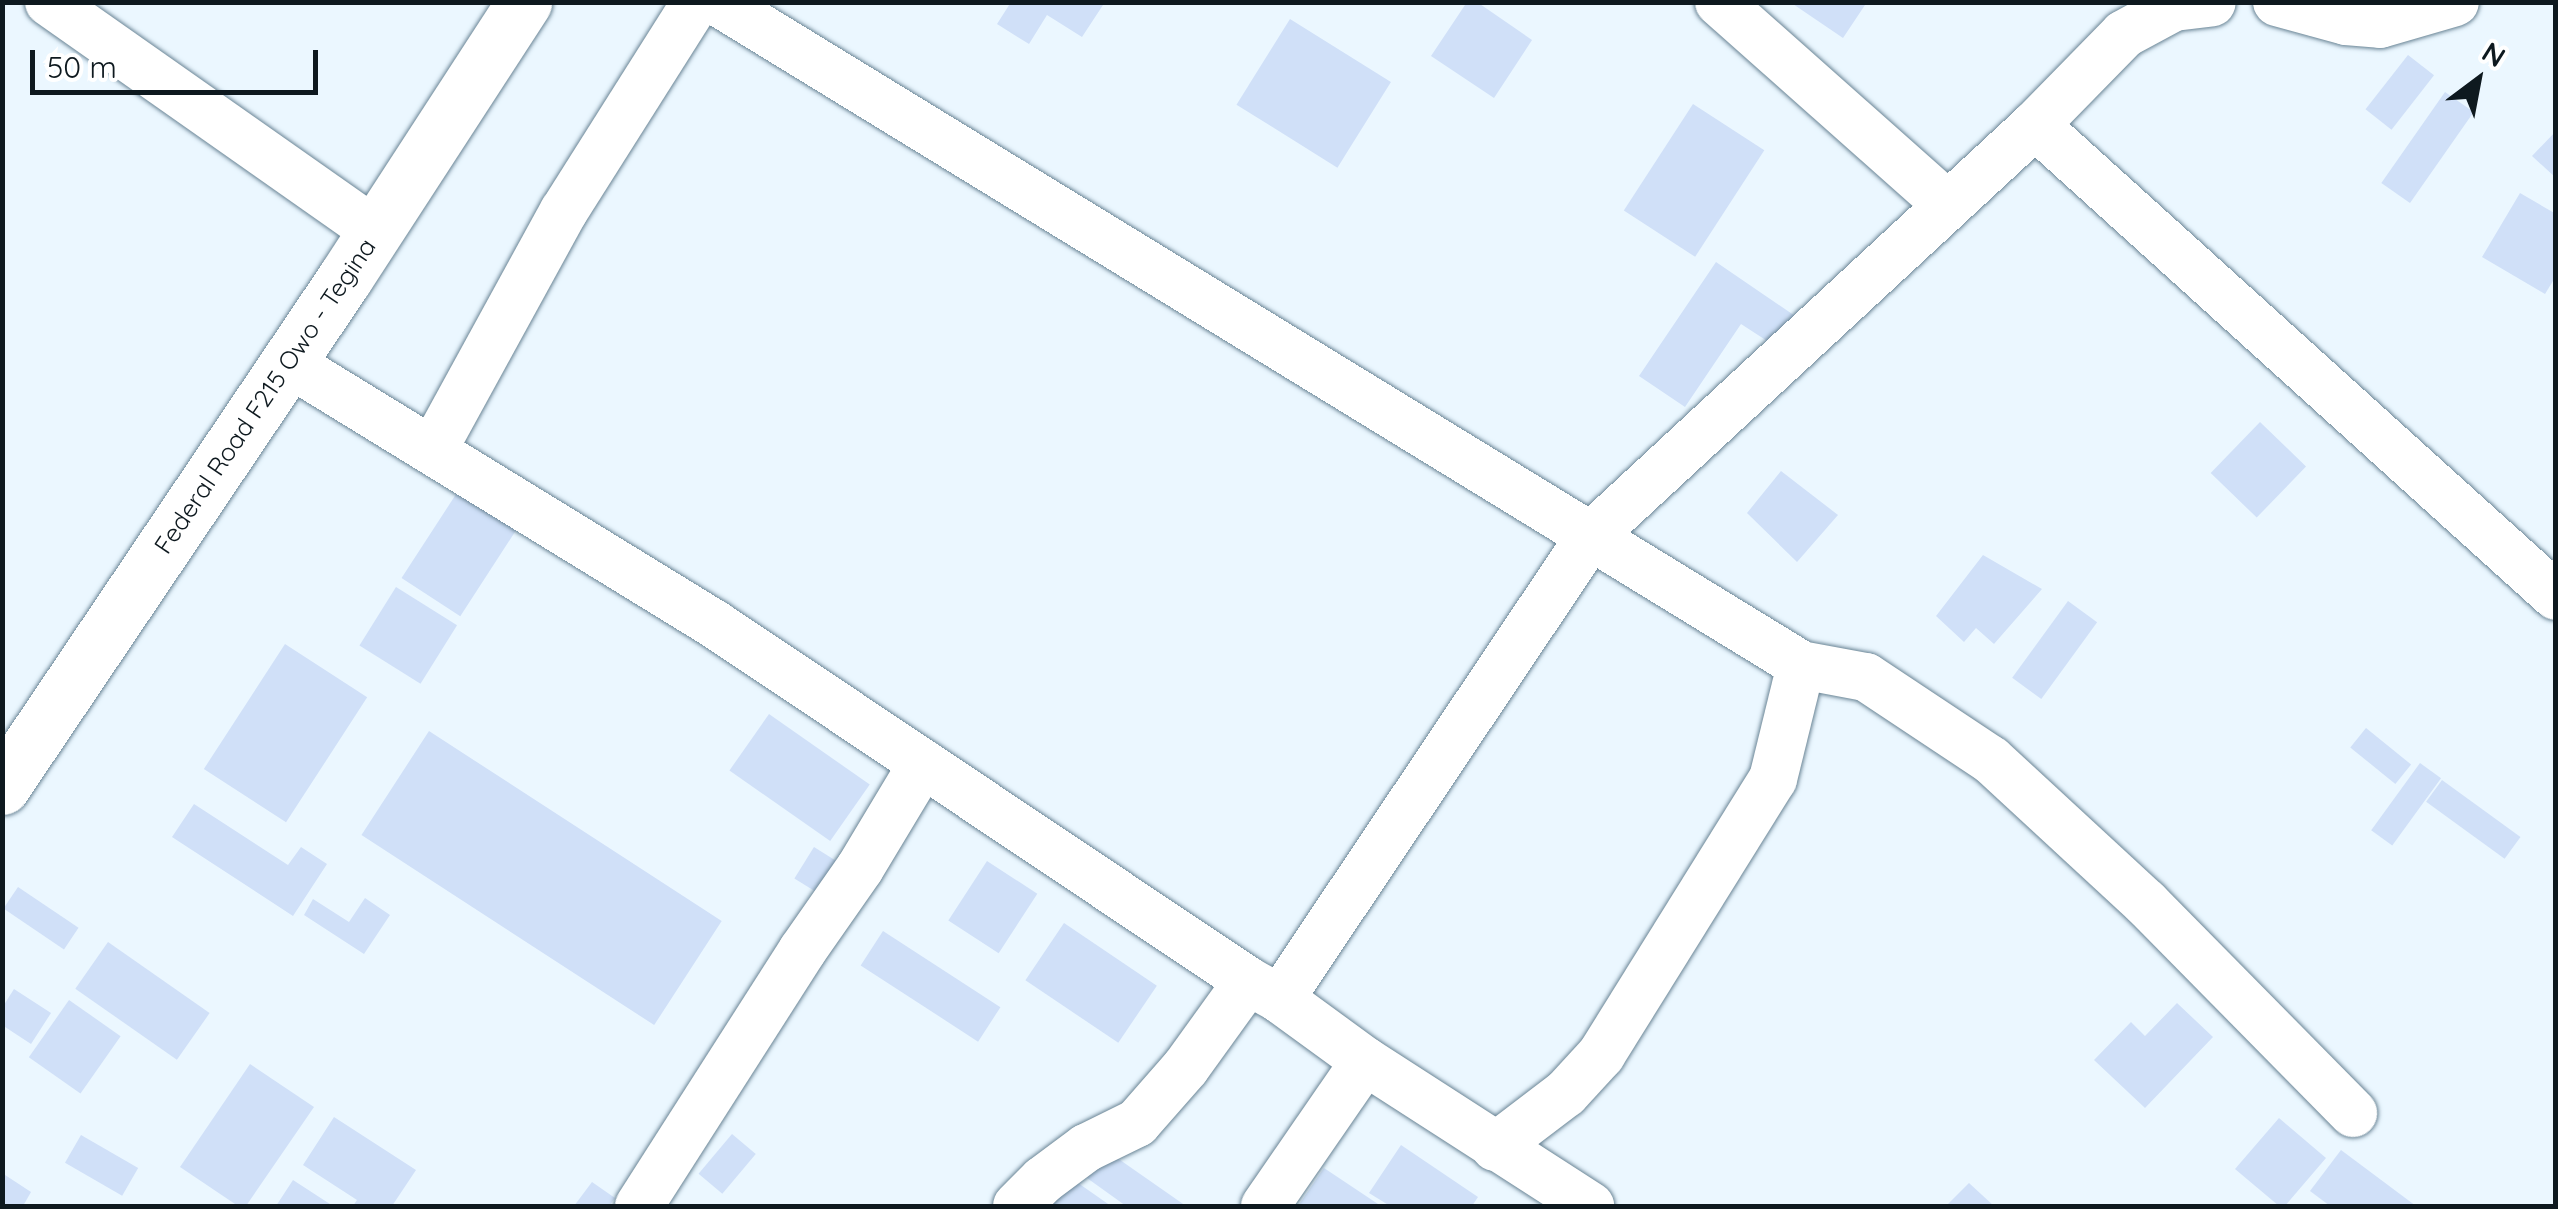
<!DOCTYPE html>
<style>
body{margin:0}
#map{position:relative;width:2558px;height:1209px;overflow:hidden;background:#ebf7ff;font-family:Quicksand,sans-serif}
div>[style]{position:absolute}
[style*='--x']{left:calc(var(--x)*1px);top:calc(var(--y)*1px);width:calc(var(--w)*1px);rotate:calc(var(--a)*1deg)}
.building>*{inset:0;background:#d0e0f8;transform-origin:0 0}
.roads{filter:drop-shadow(0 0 2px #698495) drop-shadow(0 0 2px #698495)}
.minor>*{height:48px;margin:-24px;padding:0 24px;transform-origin:24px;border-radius:24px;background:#fff}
.major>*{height:55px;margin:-27.5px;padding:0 27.5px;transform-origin:27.5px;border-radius:27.5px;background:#fff}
span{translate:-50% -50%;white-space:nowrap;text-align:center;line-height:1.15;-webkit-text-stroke:8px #fff;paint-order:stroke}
.street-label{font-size:25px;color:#0e191f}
.frame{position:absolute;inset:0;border:5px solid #0e191f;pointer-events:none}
.north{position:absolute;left:2428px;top:30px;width:100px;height:100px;-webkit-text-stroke:8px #fff;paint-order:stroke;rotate:32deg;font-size:28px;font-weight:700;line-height:40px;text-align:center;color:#0e191f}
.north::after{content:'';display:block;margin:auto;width:35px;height:45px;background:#0e191f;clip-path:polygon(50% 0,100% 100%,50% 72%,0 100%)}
.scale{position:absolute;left:30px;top:50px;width:288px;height:45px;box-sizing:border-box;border:5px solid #0e191f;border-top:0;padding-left:12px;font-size:30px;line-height:35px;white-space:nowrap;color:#0e191f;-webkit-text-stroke:8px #fff;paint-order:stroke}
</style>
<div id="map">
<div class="building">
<i style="clip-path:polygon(1011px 2px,1105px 2px,1082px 37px,1047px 15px,1029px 44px,997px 24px)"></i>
<i style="clip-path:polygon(1467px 2px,1477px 2px,1532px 40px,1494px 98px,1431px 56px)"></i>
<i style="clip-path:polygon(1790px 2px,1867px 2px,1843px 38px)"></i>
<i style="left:1290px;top:19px;width:119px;height:101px;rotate:32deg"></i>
<i style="left:2408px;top:55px;width:33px;height:69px;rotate:38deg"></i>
<i style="left:2445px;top:92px;width:35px;height:111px;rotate:35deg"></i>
<i style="left:1693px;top:104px;width:85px;height:127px;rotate:33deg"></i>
<i style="clip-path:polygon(2556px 131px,2556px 178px,2532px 156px)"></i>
<i style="clip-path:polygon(2520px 193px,2556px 214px,2556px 276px,2545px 294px,2482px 257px)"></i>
<i style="clip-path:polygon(1716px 262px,1798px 318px,1778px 348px,1741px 324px,1685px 407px,1639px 376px)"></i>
<i style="left:2260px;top:422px;width:64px;height:71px;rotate:44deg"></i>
<i style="clip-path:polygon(1781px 471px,1838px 515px,1797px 562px,1747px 513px)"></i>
<i style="left:462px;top:485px;width:70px;height:111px;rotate:33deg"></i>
<i style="clip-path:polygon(1983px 555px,2042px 589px,1994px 644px,1976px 628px,1964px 642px,1936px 616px)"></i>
<i style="left:396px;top:587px;width:72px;height:69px;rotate:32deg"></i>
<i style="left:2068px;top:601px;width:36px;height:95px;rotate:36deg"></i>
<i style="left:285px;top:644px;width:98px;height:149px;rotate:33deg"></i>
<i style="left:769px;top:714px;width:123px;height:69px;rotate:35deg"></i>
<i style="left:2366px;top:728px;width:58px;height:25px;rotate:39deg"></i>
<i style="left:429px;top:731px;width:349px;height:124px;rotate:33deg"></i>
<i style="left:2420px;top:763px;width:26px;height:83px;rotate:36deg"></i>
<i style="left:2442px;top:780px;width:97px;height:27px;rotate:36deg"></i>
<i style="clip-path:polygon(194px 804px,288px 865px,301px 847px,327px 864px,293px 916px,172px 837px)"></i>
<i style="left:814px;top:847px;width:31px;height:37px;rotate:32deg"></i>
<i style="left:987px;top:861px;width:60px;height:71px;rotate:33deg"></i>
<i style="left:18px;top:887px;width:73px;height:26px;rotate:34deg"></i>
<i style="clip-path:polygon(365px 898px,390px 915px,364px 954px,304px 915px,313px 899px,349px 922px)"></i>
<i style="left:1064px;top:923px;width:112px;height:69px;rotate:34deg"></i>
<i style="left:883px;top:931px;width:140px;height:41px;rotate:33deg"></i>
<i style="left:108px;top:942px;width:124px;height:57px;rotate:35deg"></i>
<i style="clip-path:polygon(14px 989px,51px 1013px,31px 1044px,2px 1025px,2px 1008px)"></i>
<i style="left:69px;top:1000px;width:63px;height:70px;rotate:35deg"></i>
<i style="clip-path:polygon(2177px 1003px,2213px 1037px,2145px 1108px,2094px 1060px,2131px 1022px,2145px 1036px)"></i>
<i style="clip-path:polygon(250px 1064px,314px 1107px,246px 1206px,238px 1206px,180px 1167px)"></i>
<i style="clip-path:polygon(334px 1117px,416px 1170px,392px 1206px,353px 1206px,357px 1200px,303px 1165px)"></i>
<i style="clip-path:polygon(2279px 1118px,2326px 1158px,2285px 1206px,2279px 1206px,2235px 1169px)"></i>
<i style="left:732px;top:1134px;width:31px;height:52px;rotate:40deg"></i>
<i style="left:81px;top:1135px;width:66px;height:32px;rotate:30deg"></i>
<i style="clip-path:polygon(1401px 1145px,1478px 1197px,1472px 1206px,1390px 1206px,1369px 1193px)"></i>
<i style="clip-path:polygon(1100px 1146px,1186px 1206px,1126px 1206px,1080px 1173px)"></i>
<i style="clip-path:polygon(2341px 1150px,2416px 1206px,2330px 1206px,2310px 1191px)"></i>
<i style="clip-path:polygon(1324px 1168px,1381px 1206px,1298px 1206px)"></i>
<i style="clip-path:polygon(2px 1173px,31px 1192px,23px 1206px,2px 1206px)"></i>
<i style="clip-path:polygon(1068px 1176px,1111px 1206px,1045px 1206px)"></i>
<i style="clip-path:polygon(293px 1180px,333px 1206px,276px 1206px)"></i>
<i style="clip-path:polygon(592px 1182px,615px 1198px,609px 1206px,574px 1206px)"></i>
<i style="clip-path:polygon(1969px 1183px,1994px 1206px,1946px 1206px)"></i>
</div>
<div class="roads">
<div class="minor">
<i style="--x:49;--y:2;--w:398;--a:35.1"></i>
<i style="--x:718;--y:2;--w:1270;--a:31.47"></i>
<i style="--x:1801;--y:665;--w:66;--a:10.5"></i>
<i style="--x:1866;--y:677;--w:150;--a:33.6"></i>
<i style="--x:1991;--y:760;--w:211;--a:42.7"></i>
<i style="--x:2146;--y:903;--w:295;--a:45.4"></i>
<i style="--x:1719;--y:2;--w:306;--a:41.6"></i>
<i style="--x:2277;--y:2;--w:72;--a:15.4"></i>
<i style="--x:2346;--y:21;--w:34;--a:5"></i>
<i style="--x:2380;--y:24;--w:78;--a:-16.3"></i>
<i style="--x:2035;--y:125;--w:702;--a:42.11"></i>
<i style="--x:289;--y:363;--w:501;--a:31.53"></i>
<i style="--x:716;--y:625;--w:640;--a:33.79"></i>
<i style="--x:1248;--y:981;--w:37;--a:29"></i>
<i style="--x:1280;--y:999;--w:105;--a:36.1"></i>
<i style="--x:1365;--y:1061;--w:268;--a:32.8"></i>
<i style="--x:434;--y:448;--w:270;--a:-61.3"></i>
<i style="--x:564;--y:211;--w:247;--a:-57.7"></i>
<i style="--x:1280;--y:999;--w:555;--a:-56.17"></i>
<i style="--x:1589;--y:538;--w:608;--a:-42.8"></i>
<i style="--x:2035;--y:125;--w:127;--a:-45.6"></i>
<i style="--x:2124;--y:34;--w:57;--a:-28.4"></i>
<i style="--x:2174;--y:7;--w:38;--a:-7"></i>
<i style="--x:1495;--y:1147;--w:89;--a:-37.3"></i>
<i style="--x:1566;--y:1093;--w:52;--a:-47.4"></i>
<i style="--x:1601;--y:1055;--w:325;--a:-58.1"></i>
<i style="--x:1773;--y:779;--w:117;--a:-76.2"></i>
<i style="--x:639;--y:1206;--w:303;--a:-57.4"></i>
<i style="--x:802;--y:951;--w:101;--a:-55.1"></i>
<i style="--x:860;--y:868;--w:122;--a:-59"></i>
<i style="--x:1017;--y:1206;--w:37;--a:-45"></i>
<i style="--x:1043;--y:1180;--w:54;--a:-36.7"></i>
<i style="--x:1086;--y:1148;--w:57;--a:-26.1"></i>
<i style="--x:1137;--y:1123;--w:74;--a:-48.8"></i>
<i style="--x:1186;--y:1067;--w:106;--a:-54.2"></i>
<i style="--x:1265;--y:1206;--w:176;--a:-55.4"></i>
</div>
<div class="major">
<i style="--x:2;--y:787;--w:614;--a:-56.03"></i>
<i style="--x:345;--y:278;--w:329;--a:-57"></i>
</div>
</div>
<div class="street-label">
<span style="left:265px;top:396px;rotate:-56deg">Federal Road F215 Owo - Tegina</span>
</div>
<div class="frame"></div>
<div class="north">N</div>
<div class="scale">50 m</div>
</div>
